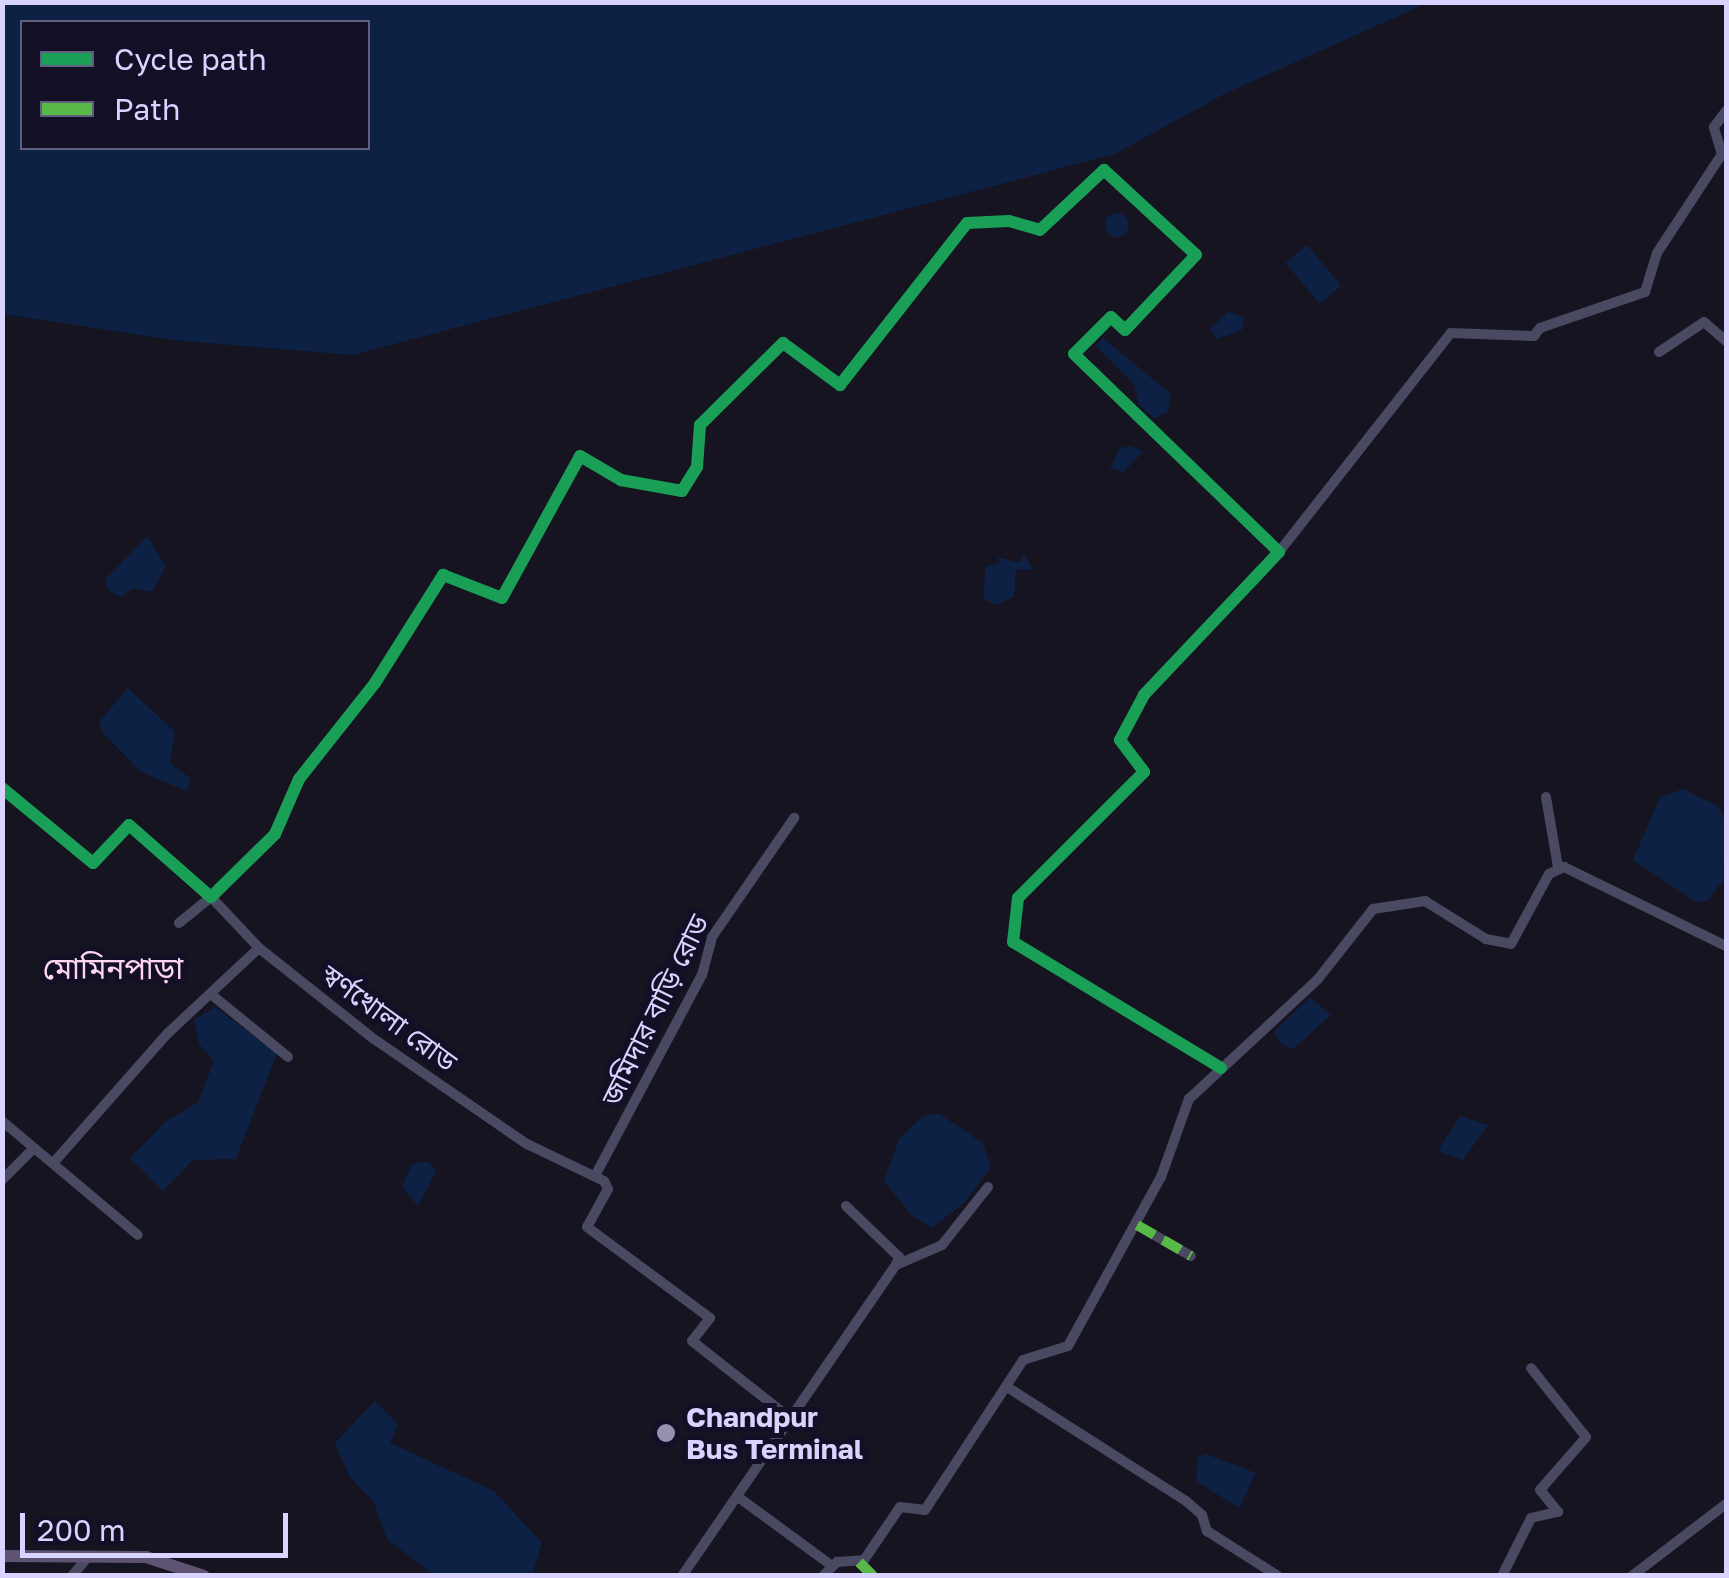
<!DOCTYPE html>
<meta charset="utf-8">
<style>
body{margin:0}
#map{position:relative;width:1729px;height:1578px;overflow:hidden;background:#161421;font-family:"Golos Text","Noto Sans Bengali",sans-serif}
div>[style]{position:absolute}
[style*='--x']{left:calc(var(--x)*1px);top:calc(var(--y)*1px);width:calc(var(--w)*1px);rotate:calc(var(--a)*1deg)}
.water>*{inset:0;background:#0d2144;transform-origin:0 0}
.round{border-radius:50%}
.minor>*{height:10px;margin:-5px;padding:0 5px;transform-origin:5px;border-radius:5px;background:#4a4962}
.major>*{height:12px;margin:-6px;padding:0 6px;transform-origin:6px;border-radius:6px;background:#5e5373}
.quiet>*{height:10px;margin-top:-5px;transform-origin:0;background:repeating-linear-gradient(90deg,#58b947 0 20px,transparent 0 30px)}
.cycleway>*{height:12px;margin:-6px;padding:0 6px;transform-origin:6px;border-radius:6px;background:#1a9f57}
.dots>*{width:28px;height:28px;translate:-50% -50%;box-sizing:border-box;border:5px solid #130f26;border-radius:50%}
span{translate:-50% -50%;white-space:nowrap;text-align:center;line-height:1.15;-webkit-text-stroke:10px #130f26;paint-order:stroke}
.street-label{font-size:28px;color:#d9d4ff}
.poi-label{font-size:28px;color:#d9d4ff;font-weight:700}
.left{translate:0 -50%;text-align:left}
.neighbourhood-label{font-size:30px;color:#ffd6f0}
.frame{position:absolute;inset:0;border:5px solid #d9d4ff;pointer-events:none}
.legend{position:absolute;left:20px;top:20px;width:350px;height:130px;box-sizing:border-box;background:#130f26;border:2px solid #625e7d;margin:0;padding:12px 18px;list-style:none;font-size:30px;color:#d9d4ff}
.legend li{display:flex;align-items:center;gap:20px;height:50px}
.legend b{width:50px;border:2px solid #625e7d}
.scale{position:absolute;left:20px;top:1513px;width:268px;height:45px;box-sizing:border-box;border:5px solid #d9d4ff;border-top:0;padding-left:12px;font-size:30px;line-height:35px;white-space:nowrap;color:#d9d4ff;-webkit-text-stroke:8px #130f26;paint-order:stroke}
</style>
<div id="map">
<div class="water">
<i style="clip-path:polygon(evenodd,2px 3px,3px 2px,1427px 3px,1224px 94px,1115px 154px,352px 355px,173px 340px,3px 314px,2px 3px,22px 22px,368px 22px,368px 148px,22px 148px,22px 22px)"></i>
<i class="round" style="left:1105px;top:213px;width:24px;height:24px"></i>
<i style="left:1307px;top:245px;width:53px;height:28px;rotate:50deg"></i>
<i style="clip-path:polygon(1228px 312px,1244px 317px,1242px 330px,1217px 339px,1210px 329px)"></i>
<i style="clip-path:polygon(1103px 338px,1171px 394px,1167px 413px,1154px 418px,1139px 405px,1134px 384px,1096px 346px)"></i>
<i style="clip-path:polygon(1131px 446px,1143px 452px,1123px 472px,1110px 468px,1120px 448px)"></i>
<i style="clip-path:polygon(147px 536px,166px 566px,152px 592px,134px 588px,121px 597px,107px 589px,106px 579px)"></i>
<i style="clip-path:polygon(1023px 554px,1034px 570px,1016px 569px,1014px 596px,997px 605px,984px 599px,985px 567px,999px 563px,998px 557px,1020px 563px)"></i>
<i style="clip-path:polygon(128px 688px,175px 732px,170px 763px,190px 778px,187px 791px,141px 772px,104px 734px,99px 722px)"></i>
<i style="clip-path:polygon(1683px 789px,1718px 806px,1725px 821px,1723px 881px,1707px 901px,1696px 902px,1633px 860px,1660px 797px)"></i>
<i style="clip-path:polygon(1310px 997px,1331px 1015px,1293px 1049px,1280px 1043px,1274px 1032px)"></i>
<i style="clip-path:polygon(215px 1007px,277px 1053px,236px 1159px,193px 1160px,163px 1191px,130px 1158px,165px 1122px,198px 1102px,214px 1061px,199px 1044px,194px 1020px)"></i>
<i style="clip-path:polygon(938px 1113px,983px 1143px,991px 1167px,965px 1202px,932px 1228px,912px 1216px,884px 1181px,899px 1139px,922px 1117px)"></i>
<i style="clip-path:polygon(1460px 1116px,1488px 1125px,1463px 1160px,1438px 1151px)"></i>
<i style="clip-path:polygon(428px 1162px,437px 1170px,418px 1206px,402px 1187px,412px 1164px)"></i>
<i style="clip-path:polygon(375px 1401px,398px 1424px,390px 1443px,494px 1491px,542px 1543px,532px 1575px,434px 1575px,387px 1539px,374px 1502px,349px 1476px,335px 1443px)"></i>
<i style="clip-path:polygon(1206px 1454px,1256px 1473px,1239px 1508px,1196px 1481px,1198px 1457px)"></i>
</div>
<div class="minor">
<i style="--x:1659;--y:352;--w:54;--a:-33.7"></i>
<i style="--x:1704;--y:322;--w:29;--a:41"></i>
<i style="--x:1279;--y:552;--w:278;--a:-51.9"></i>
<i style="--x:1451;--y:333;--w:83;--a:2.1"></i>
<i style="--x:1534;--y:336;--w:10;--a:-53"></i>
<i style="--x:1540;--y:328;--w:111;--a:-18.9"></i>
<i style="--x:1645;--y:292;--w:41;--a:-72.9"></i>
<i style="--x:1657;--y:253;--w:118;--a:-56.7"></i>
<i style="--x:1722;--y:154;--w:28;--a:-107"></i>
<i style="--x:1714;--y:127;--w:20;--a:-53"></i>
<i style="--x:2;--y:788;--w:118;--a:39.5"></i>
<i style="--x:93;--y:863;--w:52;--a:-46.5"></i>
<i style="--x:129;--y:825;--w:109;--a:41.3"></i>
<i style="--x:211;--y:897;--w:90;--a:-44.5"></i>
<i style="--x:275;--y:834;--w:60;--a:-66.4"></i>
<i style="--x:299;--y:779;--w:122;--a:-51.6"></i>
<i style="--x:375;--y:683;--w:128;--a:-57.8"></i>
<i style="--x:443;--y:575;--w:63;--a:21.3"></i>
<i style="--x:502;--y:598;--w:162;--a:-61.2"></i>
<i style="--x:580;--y:456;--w:48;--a:30.3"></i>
<i style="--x:621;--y:480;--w:62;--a:10.2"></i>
<i style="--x:682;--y:491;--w:28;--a:-58"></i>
<i style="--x:697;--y:467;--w:42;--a:-85.9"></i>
<i style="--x:700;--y:425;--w:117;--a:-44.7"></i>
<i style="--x:783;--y:343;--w:71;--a:36.4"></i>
<i style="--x:840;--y:385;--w:206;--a:-51.9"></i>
<i style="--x:967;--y:223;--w:42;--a:-2.7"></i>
<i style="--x:1009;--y:221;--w:32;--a:16"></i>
<i style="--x:1040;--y:230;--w:88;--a:-43.2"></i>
<i style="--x:1104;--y:170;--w:125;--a:42.7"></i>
<i style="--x:1196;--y:255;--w:103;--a:133.4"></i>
<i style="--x:1125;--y:330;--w:19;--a:-137"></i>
<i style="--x:1111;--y:317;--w:52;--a:135"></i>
<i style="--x:1074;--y:354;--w:285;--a:44"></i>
<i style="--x:1279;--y:552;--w:197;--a:133.4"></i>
<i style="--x:1144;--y:695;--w:51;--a:118.1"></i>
<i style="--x:1120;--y:740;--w:40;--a:53"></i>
<i style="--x:1144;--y:772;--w:178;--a:135"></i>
<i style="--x:1018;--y:898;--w:44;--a:96.5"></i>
<i style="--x:1013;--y:942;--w:243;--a:31.2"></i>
<i style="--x:1546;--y:797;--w:71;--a:80.3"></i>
<i style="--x:179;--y:923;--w:41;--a:-39.1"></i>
<i style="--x:211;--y:897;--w:70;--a:46.7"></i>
<i style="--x:259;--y:948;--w:147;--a:38.4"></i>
<i style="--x:374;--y:1039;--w:186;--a:34.5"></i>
<i style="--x:527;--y:1144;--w:85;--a:25.7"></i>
<i style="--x:604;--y:1181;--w:9;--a:63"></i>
<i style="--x:608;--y:1189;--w:43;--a:118.9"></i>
<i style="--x:587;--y:1227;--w:153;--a:36.5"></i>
<i style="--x:710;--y:1318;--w:29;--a:128"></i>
<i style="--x:692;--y:1341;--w:126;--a:38.2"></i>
<i style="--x:212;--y:995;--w:98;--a:39.2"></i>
<i style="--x:2;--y:1121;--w:177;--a:40"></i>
<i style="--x:55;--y:1161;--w:169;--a:-48.6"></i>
<i style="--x:167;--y:1034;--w:126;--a:-43.1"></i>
<i style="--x:595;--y:1176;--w:228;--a:-62"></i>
<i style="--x:702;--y:975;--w:39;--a:-75"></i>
<i style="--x:712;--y:937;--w:145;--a:-55.4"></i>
<i style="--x:2;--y:1180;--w:41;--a:-45"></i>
<i style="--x:846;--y:1206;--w:74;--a:43.9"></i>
<i style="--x:899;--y:1257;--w:9;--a:111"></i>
<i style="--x:1137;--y:1225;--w:62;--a:29.9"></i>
<i style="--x:1007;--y:1387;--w:212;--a:32.5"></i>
<i style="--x:1186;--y:1501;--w:21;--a:41"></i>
<i style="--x:1202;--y:1515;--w:17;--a:73"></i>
<i style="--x:1207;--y:1531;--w:84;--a:32.4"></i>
<i style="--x:738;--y:1497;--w:115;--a:36.2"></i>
<i style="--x:872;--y:1575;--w:18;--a:-135"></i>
<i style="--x:859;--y:1562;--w:20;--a:45"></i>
<i style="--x:72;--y:1576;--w:26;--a:-50"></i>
<i style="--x:682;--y:1576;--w:378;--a:-55.5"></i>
<i style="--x:896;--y:1265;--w:50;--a:-23.5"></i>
<i style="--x:942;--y:1245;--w:74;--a:-51.6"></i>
<i style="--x:823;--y:1576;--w:20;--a:-45"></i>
<i style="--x:837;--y:1562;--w:27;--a:-4"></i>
<i style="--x:864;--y:1560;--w:64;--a:-55.8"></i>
<i style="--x:900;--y:1507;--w:25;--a:7"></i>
<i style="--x:925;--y:1510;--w:179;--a:-56.8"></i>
<i style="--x:1023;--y:1360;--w:47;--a:-17.3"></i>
<i style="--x:1068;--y:1346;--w:193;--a:-61.2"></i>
<i style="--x:1161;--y:1177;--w:83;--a:-70.3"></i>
<i style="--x:1189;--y:1099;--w:176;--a:-42.9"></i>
<i style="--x:1318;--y:979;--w:89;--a:-51.8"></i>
<i style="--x:1373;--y:909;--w:53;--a:-8.7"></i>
<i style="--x:1425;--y:901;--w:72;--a:31.9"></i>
<i style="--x:1486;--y:939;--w:25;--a:11"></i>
<i style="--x:1511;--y:944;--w:80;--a:-61.5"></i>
<i style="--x:1549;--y:874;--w:17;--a:-25"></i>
<i style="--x:1564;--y:867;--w:180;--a:26"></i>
<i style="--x:1502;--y:1576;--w:65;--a:-63.4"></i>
<i style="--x:1531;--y:1518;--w:28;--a:-13"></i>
<i style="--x:1558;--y:1512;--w:28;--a:-129"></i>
<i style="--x:1540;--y:1490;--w:70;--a:-49"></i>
<i style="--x:1586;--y:1437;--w:88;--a:-128.6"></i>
<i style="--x:1632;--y:1576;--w:118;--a:-37.5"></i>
</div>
<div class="major">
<i style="--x:2;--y:1556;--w:144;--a:0.4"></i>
<i style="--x:146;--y:1557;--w:61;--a:18.1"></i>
</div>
<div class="quiet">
<i style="--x:1137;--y:1225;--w:62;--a:29.9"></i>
<i style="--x:872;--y:1575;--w:18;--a:-135"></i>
<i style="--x:859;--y:1562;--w:20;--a:45"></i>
</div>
<div class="cycleway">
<i style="--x:2;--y:788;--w:118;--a:39.5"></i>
<i style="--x:93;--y:863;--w:52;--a:-46.5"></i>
<i style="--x:129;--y:825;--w:109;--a:41.3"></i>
<i style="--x:211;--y:897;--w:90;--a:-44.5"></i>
<i style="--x:275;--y:834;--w:60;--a:-66.4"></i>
<i style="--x:299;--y:779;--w:122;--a:-51.6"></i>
<i style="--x:375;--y:683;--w:128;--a:-57.8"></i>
<i style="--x:443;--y:575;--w:63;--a:21.3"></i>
<i style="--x:502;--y:598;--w:162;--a:-61.2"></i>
<i style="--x:580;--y:456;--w:48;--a:30.3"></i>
<i style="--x:621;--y:480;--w:62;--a:10.2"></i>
<i style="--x:682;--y:491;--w:28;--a:-58"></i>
<i style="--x:697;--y:467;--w:42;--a:-85.9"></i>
<i style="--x:700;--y:425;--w:117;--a:-44.7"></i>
<i style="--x:783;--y:343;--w:71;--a:36.4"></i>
<i style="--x:840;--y:385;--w:206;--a:-51.9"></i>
<i style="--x:967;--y:223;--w:42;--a:-2.7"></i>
<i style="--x:1009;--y:221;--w:32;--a:16"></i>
<i style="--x:1040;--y:230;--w:88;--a:-43.2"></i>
<i style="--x:1104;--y:170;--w:125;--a:42.7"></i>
<i style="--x:1196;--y:255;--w:103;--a:133.4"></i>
<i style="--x:1125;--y:330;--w:19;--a:-137"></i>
<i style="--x:1111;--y:317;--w:52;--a:135"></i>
<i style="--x:1074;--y:354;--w:285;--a:44"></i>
<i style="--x:1279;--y:552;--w:197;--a:133.4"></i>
<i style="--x:1144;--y:695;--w:51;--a:118.1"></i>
<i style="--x:1120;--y:740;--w:40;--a:53"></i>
<i style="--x:1144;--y:772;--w:178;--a:135"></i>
<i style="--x:1018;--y:898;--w:44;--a:96.5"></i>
<i style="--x:1013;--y:942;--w:243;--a:31.2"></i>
</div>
<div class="dots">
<i style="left:666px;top:1433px;background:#9591b1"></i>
</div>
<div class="street-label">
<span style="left:655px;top:1010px;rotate:-64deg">জমিদার বাড়ি রোড</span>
<span style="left:389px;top:1018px;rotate:36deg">স্বর্ণখোলা রোড</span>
</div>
<div class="poi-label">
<span class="left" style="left:686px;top:1433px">Chandpur<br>Bus Terminal</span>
</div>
<div class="neighbourhood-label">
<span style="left:113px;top:968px">মোমিনপাড়া</span>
</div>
<div class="frame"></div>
<ul class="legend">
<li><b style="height:12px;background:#1a9f57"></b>Cycle path</li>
<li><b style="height:12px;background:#58b947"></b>Path</li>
</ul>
<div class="scale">200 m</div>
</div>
